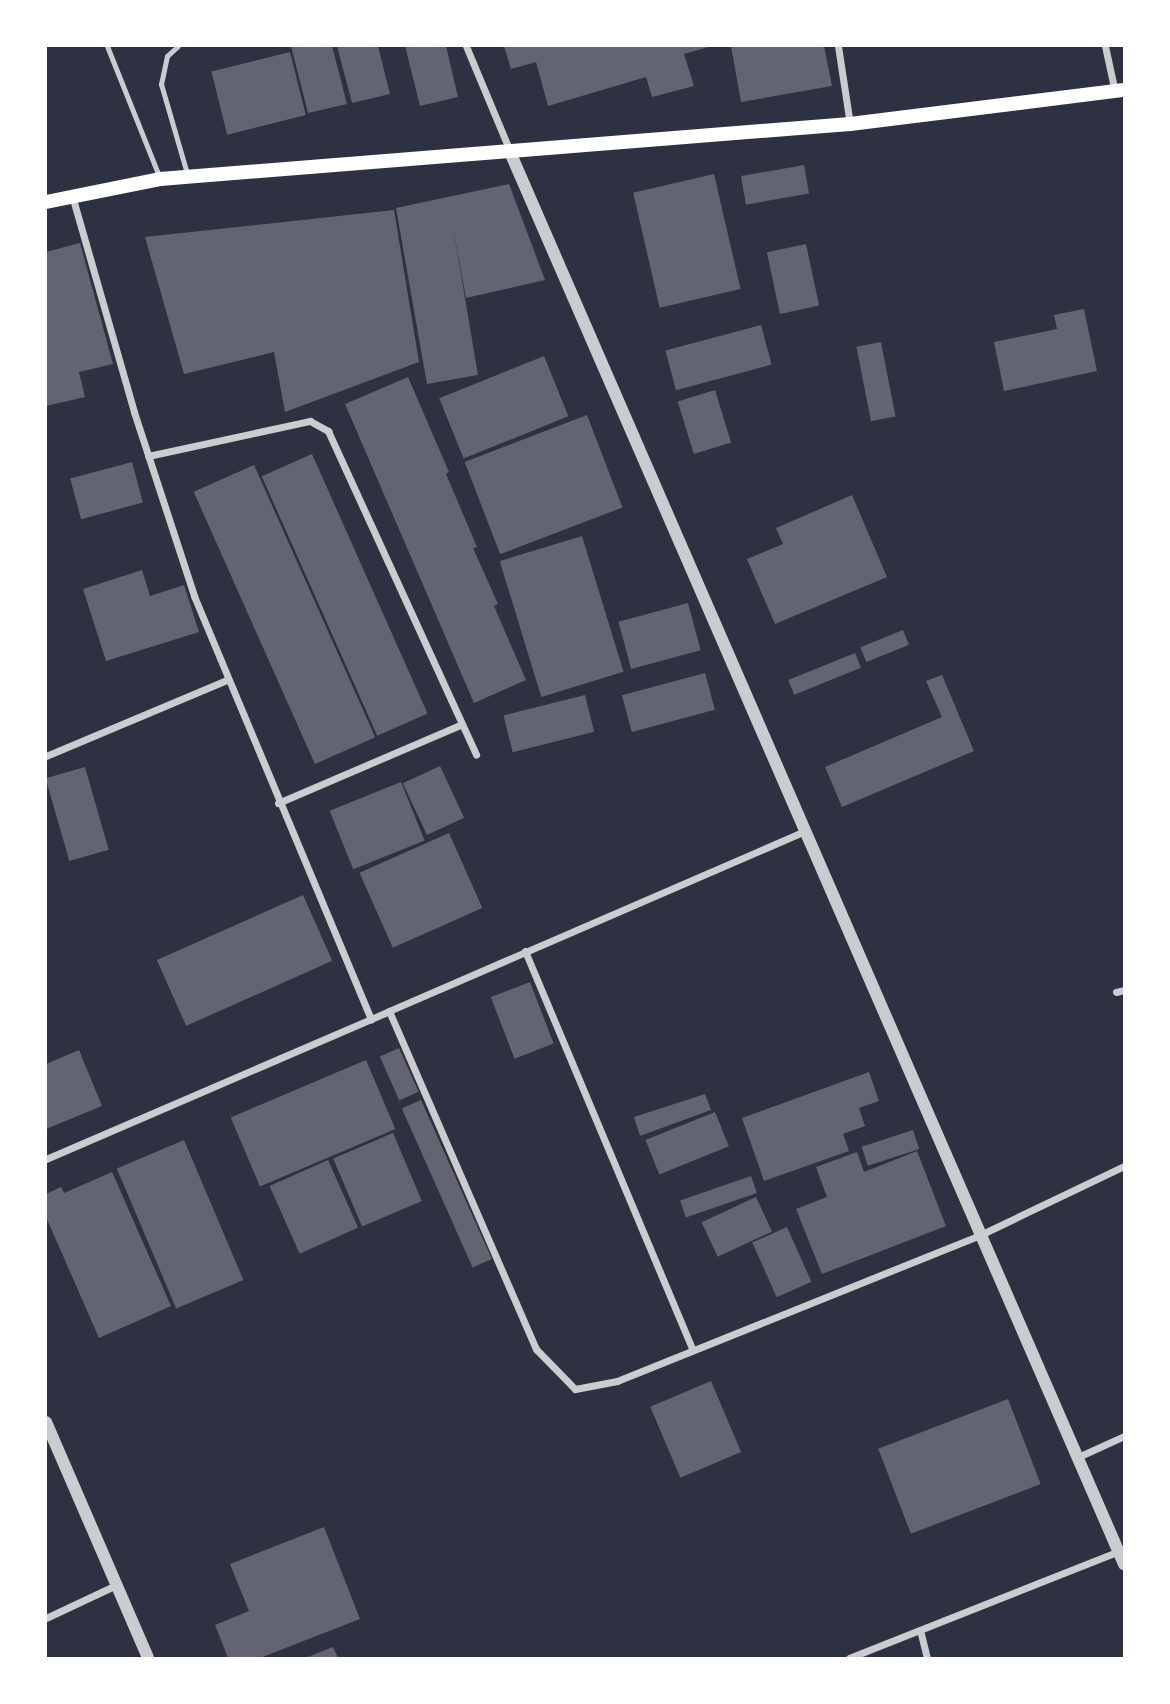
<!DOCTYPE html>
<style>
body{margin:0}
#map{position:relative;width:1170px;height:1704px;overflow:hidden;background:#2d3142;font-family:Helvetica,sans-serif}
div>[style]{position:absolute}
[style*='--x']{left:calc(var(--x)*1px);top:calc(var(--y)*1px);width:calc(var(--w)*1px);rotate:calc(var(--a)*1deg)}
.building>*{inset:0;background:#626471;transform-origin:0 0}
.service>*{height:5px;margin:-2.5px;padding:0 2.5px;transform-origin:2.5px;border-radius:2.5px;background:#caccd0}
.minor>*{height:7px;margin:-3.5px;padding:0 3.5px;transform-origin:3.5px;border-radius:3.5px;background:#caccd0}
.tertiary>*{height:12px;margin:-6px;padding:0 6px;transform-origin:6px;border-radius:6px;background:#caccd0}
.secondary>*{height:14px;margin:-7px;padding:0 7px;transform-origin:7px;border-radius:7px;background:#fff}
span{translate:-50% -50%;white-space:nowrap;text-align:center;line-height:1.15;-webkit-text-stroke:5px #fff;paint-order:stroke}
.frame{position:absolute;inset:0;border:47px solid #fff;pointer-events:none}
</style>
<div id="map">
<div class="building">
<i style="clip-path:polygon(291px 46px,332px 46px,347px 104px,308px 113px)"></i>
<i style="clip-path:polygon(337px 46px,378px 46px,390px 94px,352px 103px)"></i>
<i style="clip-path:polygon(405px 46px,446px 46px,458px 97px,420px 106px)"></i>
<i style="clip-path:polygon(504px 46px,712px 46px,684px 54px,694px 86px,652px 97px,646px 77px,548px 106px,536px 62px,511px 69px)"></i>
<i style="clip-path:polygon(731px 46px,824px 46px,832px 86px,741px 102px)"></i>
<i style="left:290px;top:52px;width:65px;height:81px;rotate:76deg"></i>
<i style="left:804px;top:165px;width:29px;height:64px;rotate:80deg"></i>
<i style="left:714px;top:174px;width:118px;height:83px;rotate:77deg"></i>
<i style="clip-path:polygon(509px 184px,545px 280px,466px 298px,453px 227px,478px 375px,427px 384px,396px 208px)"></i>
<i style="clip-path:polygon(394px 210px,419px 362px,285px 412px,274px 352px,184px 374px,145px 237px)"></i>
<i style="clip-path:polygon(80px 243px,113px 364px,79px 372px,85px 397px,46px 406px,46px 252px)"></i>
<i style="left:806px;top:244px;width:63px;height:40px;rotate:78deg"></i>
<i style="clip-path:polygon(1084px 309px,1097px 371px,1004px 391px,994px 342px,1057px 329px,1054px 315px)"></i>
<i style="left:761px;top:325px;width:41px;height:99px;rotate:75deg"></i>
<i style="left:881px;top:342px;width:76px;height:25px;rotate:79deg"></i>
<i style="left:544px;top:356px;width:65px;height:113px;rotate:68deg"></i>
<i style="clip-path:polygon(408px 377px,449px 472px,446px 474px,477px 547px,473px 548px,498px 604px,494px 606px,526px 680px,474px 703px,345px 404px)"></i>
<i style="left:715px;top:390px;width:55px;height:39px;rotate:73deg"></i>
<i style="left:587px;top:415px;width:99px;height:131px;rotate:69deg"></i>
<i style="left:312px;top:454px;width:284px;height:55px;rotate:66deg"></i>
<i style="left:132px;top:462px;width:42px;height:64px;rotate:75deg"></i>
<i style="left:254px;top:465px;width:298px;height:66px;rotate:66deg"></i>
<i style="clip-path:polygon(852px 495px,887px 577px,775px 624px,747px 559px,783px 544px,776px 528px)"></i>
<i style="left:582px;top:536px;width:142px;height:86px;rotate:73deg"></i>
<i style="clip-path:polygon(142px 570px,150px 596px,184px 585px,199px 632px,106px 661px,83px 589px)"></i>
<i style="left:688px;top:603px;width:49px;height:72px;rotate:75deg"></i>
<i style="left:903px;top:630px;width:16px;height:46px;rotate:68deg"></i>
<i style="left:855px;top:653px;width:16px;height:72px;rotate:68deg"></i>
<i style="left:705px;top:673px;width:38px;height:86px;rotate:75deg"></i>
<i style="clip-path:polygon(942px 675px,974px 751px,842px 807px,825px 767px,942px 717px,926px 681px)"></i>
<i style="left:585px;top:695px;width:38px;height:84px;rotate:76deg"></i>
<i style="left:440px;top:766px;width:57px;height:41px;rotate:65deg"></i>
<i style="left:85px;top:767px;width:86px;height:41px;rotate:74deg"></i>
<i style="left:401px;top:782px;width:63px;height:77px;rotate:68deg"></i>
<i style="left:449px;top:833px;width:82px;height:98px;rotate:66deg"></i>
<i style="left:303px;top:895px;width:72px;height:160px;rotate:66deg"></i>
<i style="left:530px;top:982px;width:66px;height:42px;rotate:69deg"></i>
<i style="left:399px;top:1048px;width:48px;height:21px;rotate:66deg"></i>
<i style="clip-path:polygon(79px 1050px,102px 1106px,46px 1129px,46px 1064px)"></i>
<i style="left:366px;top:1060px;width:75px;height:147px;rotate:67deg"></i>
<i style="clip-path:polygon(869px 1072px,879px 1101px,859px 1108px,865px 1126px,843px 1134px,849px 1151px,764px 1181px,742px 1118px)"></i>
<i style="clip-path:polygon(705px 1094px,711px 1110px,640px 1136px,634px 1117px)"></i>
<i style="left:421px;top:1100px;width:174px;height:21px;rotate:66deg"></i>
<i style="left:715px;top:1112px;width:37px;height:75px;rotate:68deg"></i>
<i style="left:913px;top:1130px;width:20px;height:54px;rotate:72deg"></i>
<i style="left:393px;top:1133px;width:74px;height:65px;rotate:67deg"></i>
<i style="left:184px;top:1140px;width:152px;height:73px;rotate:67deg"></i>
<i style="clip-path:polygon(917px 1151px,946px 1226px,822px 1274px,796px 1209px,827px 1197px,816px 1167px,857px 1152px,864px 1172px)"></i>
<i style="left:328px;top:1160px;width:74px;height:64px;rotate:66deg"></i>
<i style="clip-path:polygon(112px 1172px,171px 1306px,99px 1338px,46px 1217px,46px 1194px,61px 1187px,64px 1193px)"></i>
<i style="left:751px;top:1176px;width:18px;height:75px;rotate:71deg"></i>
<i style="left:756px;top:1197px;width:38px;height:60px;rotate:65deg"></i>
<i style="left:787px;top:1227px;width:60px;height:38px;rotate:66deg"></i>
<i style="left:711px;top:1381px;width:77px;height:66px;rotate:67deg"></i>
<i style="left:1008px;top:1399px;width:91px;height:139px;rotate:69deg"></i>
<i style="clip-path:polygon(324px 1527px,360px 1619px,260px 1658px,228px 1658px,215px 1625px,249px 1611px,230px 1564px)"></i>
<i style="clip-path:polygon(333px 1647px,338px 1658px,305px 1658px)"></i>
</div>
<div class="service">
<i style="--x:107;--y:46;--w:140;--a:68.2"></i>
<i style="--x:178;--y:46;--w:15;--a:138"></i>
<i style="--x:167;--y:56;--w:29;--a:102"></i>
<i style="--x:161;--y:84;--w:97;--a:73.8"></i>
</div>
<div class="minor">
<i style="--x:466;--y:46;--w:114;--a:67.3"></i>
<i style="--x:838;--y:46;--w:79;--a:81.3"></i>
<i style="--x:1105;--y:46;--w:47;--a:77.7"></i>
<i style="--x:73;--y:199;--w:222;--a:74"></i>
<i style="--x:134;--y:412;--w:194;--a:71.9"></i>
<i style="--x:194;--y:596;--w:459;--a:67.3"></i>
<i style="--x:148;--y:456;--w:166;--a:-12.2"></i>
<i style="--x:310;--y:421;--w:21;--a:29"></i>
<i style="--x:328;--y:431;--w:356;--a:65.4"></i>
<i style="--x:46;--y:756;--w:196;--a:-22.8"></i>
<i style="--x:278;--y:803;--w:200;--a:-23.2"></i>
<i style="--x:805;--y:831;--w:453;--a:156.6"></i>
<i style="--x:389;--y:1011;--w:369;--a:66.5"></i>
<i style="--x:536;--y:1349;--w:56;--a:45.7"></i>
<i style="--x:575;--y:1389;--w:43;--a:-10.8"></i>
<i style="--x:617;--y:1381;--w:391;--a:-21.9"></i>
<i style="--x:980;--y:1235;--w:160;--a:-25.6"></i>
<i style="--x:525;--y:951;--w:432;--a:67.2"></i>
<i style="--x:1116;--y:992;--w:8;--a:-14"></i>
<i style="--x:46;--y:1159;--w:374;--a:-23.3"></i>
<i style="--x:1078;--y:1457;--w:51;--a:-24.5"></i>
<i style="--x:46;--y:1618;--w:77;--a:-25.2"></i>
<i style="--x:920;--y:1630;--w:29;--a:76"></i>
<i style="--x:849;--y:1658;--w:290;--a:-21.6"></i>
</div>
<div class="tertiary">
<i style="--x:510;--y:152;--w:1540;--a:66.5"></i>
<i style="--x:46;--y:1422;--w:257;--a:66.6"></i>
</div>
<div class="secondary">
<i style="--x:46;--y:202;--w:116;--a:-11.4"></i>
<i style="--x:160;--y:179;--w:692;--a:-4.56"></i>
<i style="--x:850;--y:124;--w:276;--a:-7.1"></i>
</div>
<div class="frame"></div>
</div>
